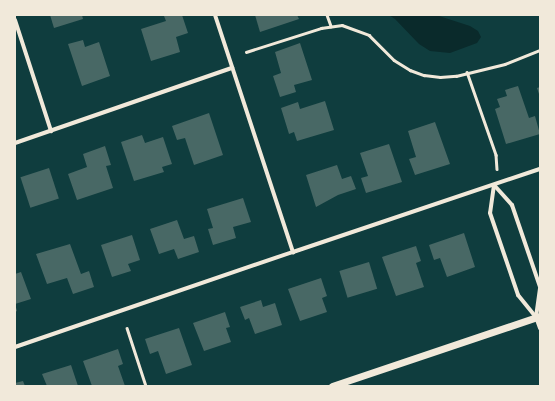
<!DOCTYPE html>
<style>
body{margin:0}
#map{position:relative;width:555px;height:401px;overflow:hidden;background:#0f3d3e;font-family:Arial,sans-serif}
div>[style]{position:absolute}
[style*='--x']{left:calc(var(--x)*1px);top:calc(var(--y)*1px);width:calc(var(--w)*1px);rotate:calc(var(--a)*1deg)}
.water>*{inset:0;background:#0a2a2b}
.building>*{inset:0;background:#486865;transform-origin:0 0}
.path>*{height:2.5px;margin:-1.25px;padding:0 1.25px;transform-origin:1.25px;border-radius:1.25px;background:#f1e9da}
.minor>*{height:4px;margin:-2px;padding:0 2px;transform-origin:2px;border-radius:2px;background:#f1e9da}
.tertiary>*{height:7px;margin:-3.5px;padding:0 3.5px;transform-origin:3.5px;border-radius:3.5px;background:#f1e9da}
span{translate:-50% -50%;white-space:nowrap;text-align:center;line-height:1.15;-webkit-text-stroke:3px #f1e9da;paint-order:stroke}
.frame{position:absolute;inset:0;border:16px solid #f1e9da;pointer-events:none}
</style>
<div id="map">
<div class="water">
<i style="clip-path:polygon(389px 15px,436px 15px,470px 26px,478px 31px,481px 37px,477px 43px,450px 53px,430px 51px,419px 44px,395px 19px)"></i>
</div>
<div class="building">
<i style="clip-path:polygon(50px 15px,82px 15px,83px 19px,54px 28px)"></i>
<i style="clip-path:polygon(166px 15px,182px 15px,188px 33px,176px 37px,180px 52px,151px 61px,141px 29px,166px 21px,164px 16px)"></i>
<i style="clip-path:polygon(255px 15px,297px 15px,299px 19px,260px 32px)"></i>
<i style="clip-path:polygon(83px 40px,85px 47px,99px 42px,110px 76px,82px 86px,68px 44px)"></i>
<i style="clip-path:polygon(300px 43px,312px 80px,294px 85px,296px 92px,280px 97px,273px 76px,281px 73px,275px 52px)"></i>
<i style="clip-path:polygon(518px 86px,529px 118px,535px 116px,540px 134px,506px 144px,495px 109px,500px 107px,497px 99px,507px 96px,505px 90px)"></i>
<i style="clip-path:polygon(540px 87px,540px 97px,537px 88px)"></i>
<i style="clip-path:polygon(325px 101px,334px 130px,297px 141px,294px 132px,289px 134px,281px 108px,298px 102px,300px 109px)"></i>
<i style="clip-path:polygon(209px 113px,223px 155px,194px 165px,185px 138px,177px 140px,172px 126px)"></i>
<i style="clip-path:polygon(435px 122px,450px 164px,415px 175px,409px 159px,416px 157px,408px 131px)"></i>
<i style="clip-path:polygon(142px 135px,145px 143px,163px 137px,172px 164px,162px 167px,164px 172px,134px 181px,121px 142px)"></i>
<i style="clip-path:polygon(389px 144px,402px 182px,366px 193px,361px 178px,368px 176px,360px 153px)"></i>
<i style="clip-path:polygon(105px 146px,111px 165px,106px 166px,113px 188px,77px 200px,68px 174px,87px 167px,83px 154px)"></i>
<i style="clip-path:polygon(337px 165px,342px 179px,351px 176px,356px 189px,338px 195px,316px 207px,306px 175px)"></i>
<i style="left:49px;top:168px;width:32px;height:30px;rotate:72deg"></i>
<i style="clip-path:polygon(243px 198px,251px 222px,233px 227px,236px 238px,213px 245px,208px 229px,213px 228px,207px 209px)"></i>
<i style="clip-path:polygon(177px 220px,184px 239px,194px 236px,199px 252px,178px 259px,174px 249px,159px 254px,150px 229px)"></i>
<i style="clip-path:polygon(464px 233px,475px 267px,447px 277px,440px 258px,434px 260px,429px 245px)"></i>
<i style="clip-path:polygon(132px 235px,140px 260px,128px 264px,131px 271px,112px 277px,101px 245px)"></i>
<i style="clip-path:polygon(70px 244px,81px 274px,89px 271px,94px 287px,73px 294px,67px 278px,47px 284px,36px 254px)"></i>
<i style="clip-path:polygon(416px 246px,421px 261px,416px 263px,424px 287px,396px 296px,382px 257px)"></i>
<i style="left:369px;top:262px;width:28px;height:31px;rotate:73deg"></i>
<i style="clip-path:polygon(21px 272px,31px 299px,15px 304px,17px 311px,15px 312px,15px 274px)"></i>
<i style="clip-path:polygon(321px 278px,327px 296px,322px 298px,327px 312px,300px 321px,288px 289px)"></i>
<i style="clip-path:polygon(261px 300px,263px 307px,275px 303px,282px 325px,255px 334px,249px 318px,245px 320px,240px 307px)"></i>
<i style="clip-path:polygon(225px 312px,230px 327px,226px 328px,231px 342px,204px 351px,193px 323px)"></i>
<i style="clip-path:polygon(179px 328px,192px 365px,166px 374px,158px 351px,150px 354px,145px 339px)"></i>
<i style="clip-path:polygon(118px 349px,123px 364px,118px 366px,125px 386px,92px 386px,83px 361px)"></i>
<i style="clip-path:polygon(71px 365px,78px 386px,47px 386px,42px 374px)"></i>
<i style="clip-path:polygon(23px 381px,25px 386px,15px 386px,15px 383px)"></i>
</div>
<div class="path">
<i style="--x:327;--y:15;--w:12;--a:70"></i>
<i style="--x:246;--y:52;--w:79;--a:-17.7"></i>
<i style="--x:321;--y:28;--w:21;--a:-8"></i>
<i style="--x:342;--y:25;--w:29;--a:20"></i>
<i style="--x:369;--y:35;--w:35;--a:45"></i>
<i style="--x:394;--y:60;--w:19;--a:32"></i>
<i style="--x:410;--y:70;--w:15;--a:20"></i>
<i style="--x:424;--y:75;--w:16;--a:7"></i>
<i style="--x:440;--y:77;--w:16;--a:-4"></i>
<i style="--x:456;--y:76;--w:50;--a:-13.8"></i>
<i style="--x:505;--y:64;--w:38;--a:-22"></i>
<i style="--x:467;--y:72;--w:88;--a:70.7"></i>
<i style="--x:496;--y:155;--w:14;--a:86"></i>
<i style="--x:127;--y:328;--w:61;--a:71.9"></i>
</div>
<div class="minor">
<i style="--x:215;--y:15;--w:250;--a:71.8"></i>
<i style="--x:15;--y:20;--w:117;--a:72"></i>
<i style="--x:15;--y:143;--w:230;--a:-19.1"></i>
<i style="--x:494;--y:185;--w:28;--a:98"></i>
<i style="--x:490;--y:213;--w:87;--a:71.1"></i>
<i style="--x:518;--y:295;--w:28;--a:51"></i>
<i style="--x:536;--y:317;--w:12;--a:70"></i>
<i style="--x:494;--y:185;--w:27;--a:48"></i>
<i style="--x:512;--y:205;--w:87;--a:71.1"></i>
<i style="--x:536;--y:317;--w:29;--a:-82"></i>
<i style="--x:15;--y:347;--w:294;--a:-18.9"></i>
<i style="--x:293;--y:252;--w:261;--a:-18.6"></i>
</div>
<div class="tertiary">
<i style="--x:332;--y:386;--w:219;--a:-18.6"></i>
</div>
<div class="frame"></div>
</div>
